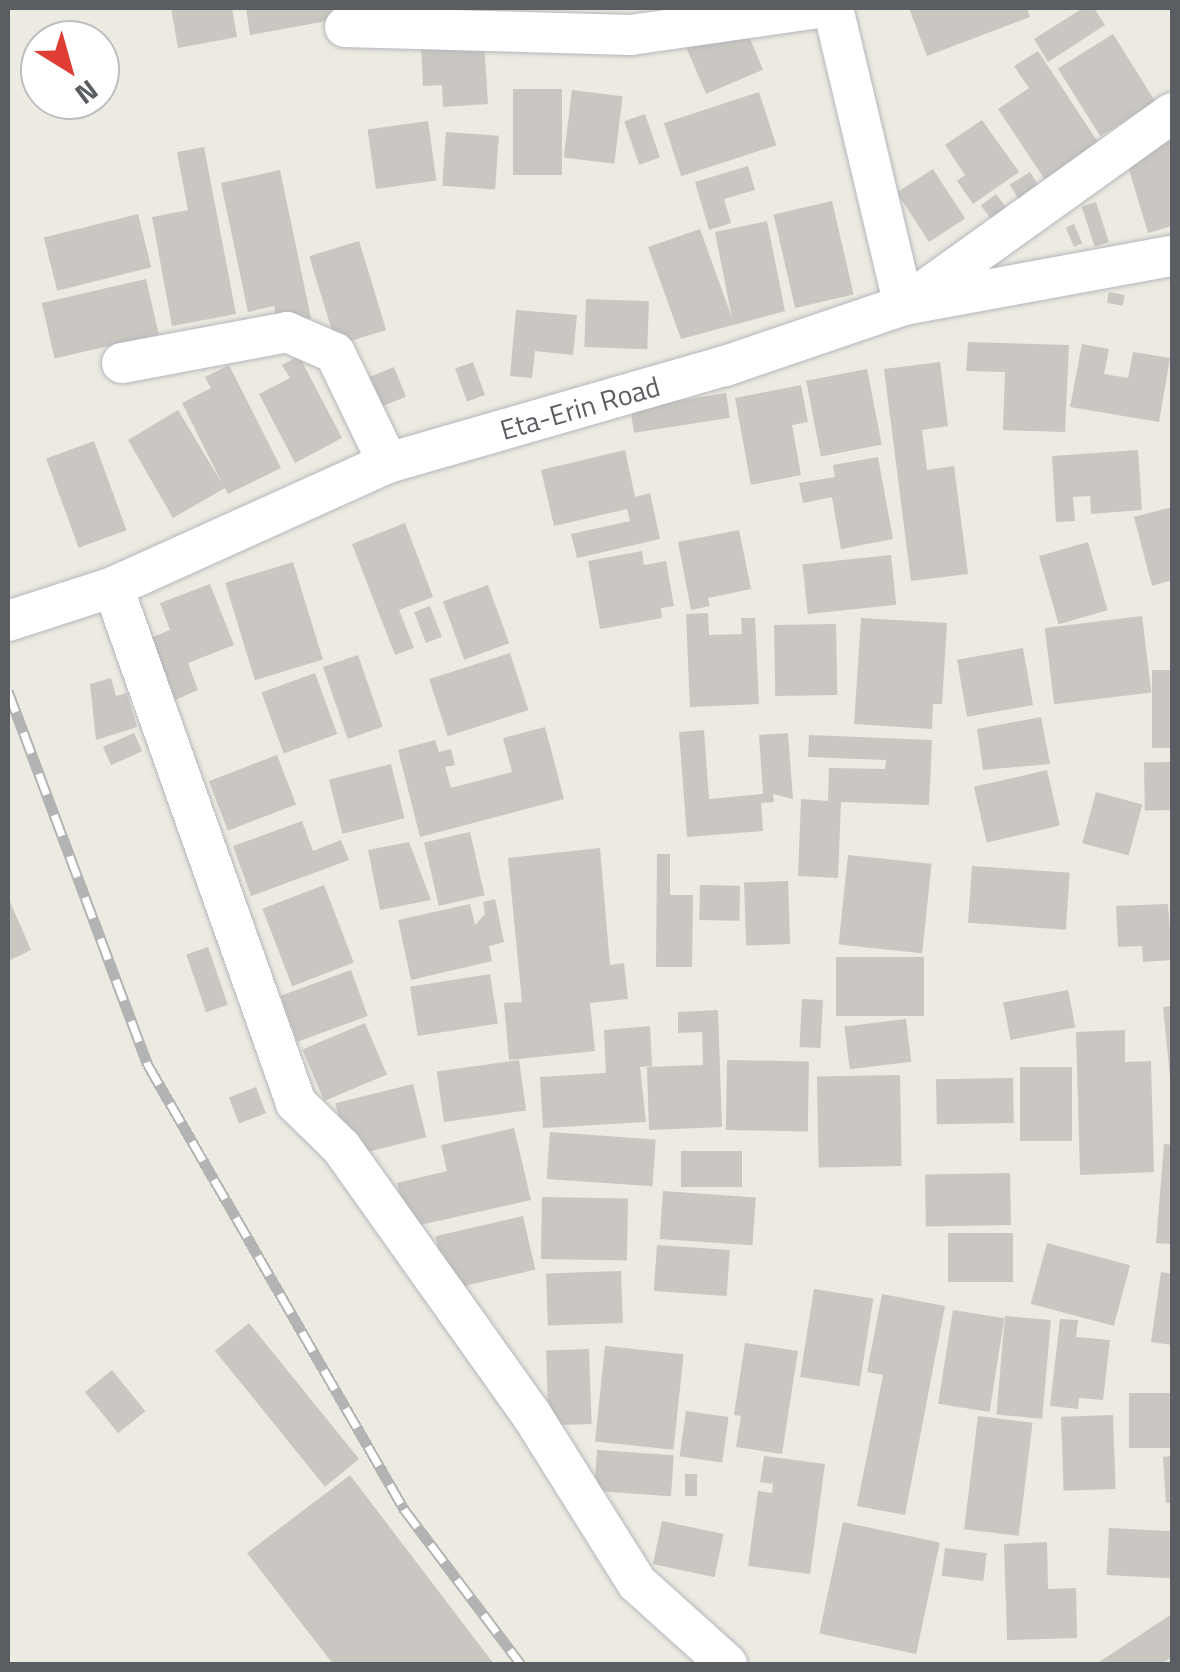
<!DOCTYPE html>
<style>
body{margin:0}
#map{position:relative;width:1180px;height:1672px;overflow:hidden;background:#eceae1;font-family:"Titillium Web",sans-serif}
div>[style]{position:absolute}
[style*='--x']{left:calc(var(--x)*1px);top:calc(var(--y)*1px);width:calc(var(--w)*1px);rotate:calc(var(--a)*1deg)}
.building>*{inset:0;background:#cac6c1;transform-origin:0 0}
.roads{filter:drop-shadow(0 0 2px #b4b7bb) drop-shadow(0 0 2px #b4b7bb)}
.minor>*{height:40px;margin:-20px;padding:0 20px;transform-origin:20px;border-radius:20px;background:#fff}
.rail>*{height:11px;margin-top:-5.5px;transform-origin:0;background:repeating-linear-gradient(90deg,#fff 0 22px,#b2b3b3 0 44px);box-sizing:border-box;border-block:2px solid #b2b3b3}
span{translate:-50% -50%;white-space:nowrap;text-align:center;line-height:1.15;-webkit-text-stroke:8px #fff;paint-order:stroke}
.street-label{font-size:28px;color:#5a5d62}
.frame{position:absolute;inset:0;border:10px solid #5a5d62;pointer-events:none}
.north{position:absolute;left:20px;top:20px;width:100px;height:100px;box-sizing:border-box;background:#fff;border:2px solid #bdbec0;border-radius:50%;rotate:143deg;font-size:28px;font-weight:700;line-height:40px;text-align:center;color:#5a5d62}
.north::after{content:'';display:block;margin:auto;width:35px;height:45px;background:#e03e34;clip-path:polygon(50% 0,100% 100%,50% 72%,0 100%)}
</style>
<div id="map">
<div class="building">
<i style="clip-path:polygon(171px 8px,232px 8px,237px 37px,178px 48px)"></i>
<i style="clip-path:polygon(246px 8px,331px 8px,333px 20px,250px 35px)"></i>
<i style="clip-path:polygon(909px 8px,1027px 8px,1030px 17px,927px 56px)"></i>
<i style="clip-path:polygon(1083px 8px,1094px 8px,1105px 25px,1048px 62px,1034px 39px)"></i>
<i style="left:742px;top:20px;width:54px;height:62px;rotate:67deg"></i>
<i style="left:1113px;top:34px;width:80px;height:65px;rotate:58deg"></i>
<i style="clip-path:polygon(484px 42px,488px 104px,443px 107px,442px 85px,423px 86px,421px 46px)"></i>
<i style="clip-path:polygon(1038px 51px,1099px 144px,1045px 180px,998px 109px,1029px 88px,1014px 66px)"></i>
<i style="left:513px;top:89px;width:49px;height:86px"></i>
<i style="left:572px;top:90px;width:51px;height:68px;rotate:7deg"></i>
<i style="left:759px;top:92px;width:56px;height:100px;rotate:72deg"></i>
<i style="left:645px;top:114px;width:46px;height:22px;rotate:71deg"></i>
<i style="clip-path:polygon(982px 120px,1019px 172px,973px 204px,957px 181px,965px 175px,945px 145px)"></i>
<i style="left:428px;top:121px;width:60px;height:61px;rotate:82deg"></i>
<i style="left:446px;top:132px;width:53px;height:54px;rotate:4deg"></i>
<i style="clip-path:polygon(1172px 138px,1172px 226px,1148px 233px,1124px 153px)"></i>
<i style="clip-path:polygon(204px 147px,236px 314px,172px 326px,152px 217px,188px 210px,177px 152px)"></i>
<i style="clip-path:polygon(748px 166px,755px 190px,724px 199px,731px 223px,709px 230px,695px 182px)"></i>
<i style="left:933px;top:169px;width:59px;height:43px;rotate:57deg"></i>
<i style="clip-path:polygon(280px 170px,311px 318px,278px 325px,274px 306px,248px 312px,221px 183px)"></i>
<i style="left:1030px;top:172px;width:26px;height:24px;rotate:58deg"></i>
<i style="left:996px;top:194px;width:21px;height:19px;rotate:53deg"></i>
<i style="left:832px;top:201px;width:96px;height:60px;rotate:77deg"></i>
<i style="left:1096px;top:202px;width:42px;height:15px;rotate:72deg"></i>
<i style="left:138px;top:214px;width:55px;height:97px;rotate:76deg"></i>
<i style="clip-path:polygon(767px 221px,785px 311px,681px 339px,648px 247px,700px 229px,732px 318px,715px 232px)"></i>
<i style="left:1074px;top:224px;width:21px;height:9px;rotate:67deg"></i>
<i style="left:359px;top:241px;width:93px;height:52px;rotate:73deg"></i>
<i style="left:146px;top:279px;width:57px;height:107px;rotate:77deg"></i>
<i style="left:1109px;top:292px;width:16px;height:11px;rotate:11deg"></i>
<i style="left:586px;top:299px;width:63px;height:48px;rotate:2deg"></i>
<i style="clip-path:polygon(516px 310px,577px 315px,573px 355px,535px 351px,532px 378px,510px 376px)"></i>
<i style="clip-path:polygon(968px 342px,1069px 345px,1065px 432px,1003px 430px,1005px 372px,966px 371px)"></i>
<i style="clip-path:polygon(1082px 344px,1109px 349px,1104px 374px,1128px 378px,1133px 352px,1170px 358px,1159px 422px,1070px 407px)"></i>
<i style="clip-path:polygon(299px 356px,342px 438px,295px 463px,259px 394px,290px 378px,282px 365px)"></i>
<i style="left:473px;top:362px;width:35px;height:19px;rotate:70deg"></i>
<i style="clip-path:polygon(940px 362px,948px 426px,922px 430px,927px 470px,954px 466px,968px 574px,911px 581px,884px 369px)"></i>
<i style="clip-path:polygon(229px 365px,281px 468px,228px 494px,225px 488px,173px 518px,128px 440px,178px 410px,223px 485px,182px 403px,211px 388px,205px 377px)"></i>
<i style="left:394px;top:367px;width:32px;height:28px;rotate:68deg"></i>
<i style="left:867px;top:369px;width:77px;height:62px;rotate:79deg"></i>
<i style="clip-path:polygon(801px 385px,808px 422px,792px 425px,801px 475px,751px 485px,735px 398px)"></i>
<i style="left:726px;top:393px;width:25px;height:97px;rotate:81deg"></i>
<i style="left:94px;top:441px;width:95px;height:51px;rotate:70deg"></i>
<i style="clip-path:polygon(625px 450px,635px 497px,650px 493px,660px 539px,577px 558px,571px 534px,630px 521px,627px 509px,554px 526px,541px 470px)"></i>
<i style="clip-path:polygon(1138px 450px,1142px 510px,1091px 514px,1090px 496px,1073px 497px,1075px 521px,1056px 522px,1052px 456px)"></i>
<i style="clip-path:polygon(878px 457px,893px 539px,841px 549px,832px 497px,803px 503px,799px 483px,835px 477px,833px 465px)"></i>
<i style="clip-path:polygon(1172px 507px,1172px 580px,1152px 586px,1134px 517px)"></i>
<i style="clip-path:polygon(405px 523px,433px 597px,399px 610px,414px 648px,395px 655px,352px 544px)"></i>
<i style="clip-path:polygon(739px 530px,751px 589px,708px 598px,710px 606px,691px 610px,678px 542px)"></i>
<i style="left:1088px;top:542px;width:71px;height:51px;rotate:74deg"></i>
<i style="clip-path:polygon(642px 551px,644px 565px,666px 561px,674px 606px,661px 608px,662px 618px,600px 629px,588px 561px)"></i>
<i style="left:891px;top:555px;width:50px;height:89px;rotate:84deg"></i>
<i style="left:293px;top:562px;width:102px;height:71px;rotate:73deg"></i>
<i style="clip-path:polygon(210px 584px,234px 645px,188px 663px,198px 690px,175px 700px,151px 638px,170px 630px,160px 603px)"></i>
<i style="left:488px;top:585px;width:62px;height:48px;rotate:70deg"></i>
<i style="left:430px;top:606px;width:33px;height:17px;rotate:69deg"></i>
<i style="clip-path:polygon(708px 613px,709px 635px,742px 634px,741px 618px,755px 618px,759px 704px,690px 707px,686px 614px)"></i>
<i style="left:1142px;top:616px;width:77px;height:98px;rotate:83deg"></i>
<i style="clip-path:polygon(861px 618px,947px 623px,942px 704px,933px 704px,932px 729px,854px 724px)"></i>
<i style="left:836px;top:624px;width:71px;height:62px;rotate:89deg"></i>
<i style="left:1023px;top:648px;width:58px;height:67px;rotate:80deg"></i>
<i style="left:510px;top:653px;width:60px;height:85px;rotate:72deg"></i>
<i style="left:358px;top:655px;width:76px;height:37px;rotate:71deg"></i>
<i style="left:1152px;top:670px;width:20px;height:78px"></i>
<i style="left:315px;top:673px;width:65px;height:57px;rotate:70deg"></i>
<i style="clip-path:polygon(111px 678px,116px 696px,127px 693px,137px 727px,96px 740px,90px 684px)"></i>
<i style="clip-path:polygon(1041px 717px,1050px 764px,983px 770px,977px 729px)"></i>
<i style="clip-path:polygon(545px 727px,564px 799px,420px 837px,398px 750px,435px 740px,439px 752px,451px 749px,455px 765px,445px 767px,451px 788px,512px 772px,503px 738px)"></i>
<i style="clip-path:polygon(704px 730px,709px 799px,763px 794px,759px 735px,788px 733px,793px 799px,773px 794px,774px 802px,761px 803px,763px 831px,687px 837px,679px 732px)"></i>
<i style="left:134px;top:733px;width:20px;height:34px;rotate:66deg"></i>
<i style="clip-path:polygon(809px 735px,932px 740px,929px 805px,841px 802px,838px 878px,798px 876px,801px 799px,828px 801px,829px 768px,885px 769px,886px 760px,808px 757px)"></i>
<i style="left:277px;top:755px;width:53px;height:73px;rotate:69deg"></i>
<i style="left:1171px;top:762px;width:48px;height:27px;rotate:89deg"></i>
<i style="left:391px;top:764px;width:56px;height:64px;rotate:76deg"></i>
<i style="left:1047px;top:770px;width:57px;height:75px;rotate:77deg"></i>
<i style="left:1096px;top:792px;width:48px;height:53px;rotate:15deg"></i>
<i style="clip-path:polygon(302px 821px,313px 851px,341px 840px,349px 860px,251px 896px,233px 846px)"></i>
<i style="left:470px;top:832px;width:65px;height:47px;rotate:77deg"></i>
<i style="clip-path:polygon(409px 842px,431px 900px,380px 910px,368px 850px)"></i>
<i style="clip-path:polygon(600px 848px,610px 965px,624px 963px,628px 999px,590px 1003px,595px 1051px,509px 1060px,504px 1003px,522px 1002px,508px 858px)"></i>
<i style="clip-path:polygon(657px 854px,670px 854px,670px 895px,693px 895px,692px 967px,656px 967px)"></i>
<i style="left:848px;top:855px;width:84px;height:90px;rotate:6deg"></i>
<i style="left:972px;top:866px;width:98px;height:57px;rotate:4deg"></i>
<i style="left:788px;top:881px;width:63px;height:44px;rotate:88deg"></i>
<i style="left:324px;top:885px;width:83px;height:66px;rotate:69deg"></i>
<i style="left:700px;top:885px;width:40px;height:35px;rotate:1deg"></i>
<i style="clip-path:polygon(8px 897px,31px 950px,8px 961px)"></i>
<i style="clip-path:polygon(495px 899px,504px 942px,489px 946px,492px 961px,411px 980px,398px 920px,470px 904px,475px 925px,485px 914px,483px 902px)"></i>
<i style="clip-path:polygon(1168px 904px,1172px 960px,1143px 962px,1142px 946px,1118px 947px,1116px 906px)"></i>
<i style="left:208px;top:947px;width:61px;height:23px;rotate:71deg"></i>
<i style="left:836px;top:957px;width:88px;height:59px"></i>
<i style="left:351px;top:970px;width:49px;height:75px;rotate:70deg"></i>
<i style="left:490px;top:974px;width:50px;height:81px;rotate:81deg"></i>
<i style="left:1068px;top:990px;width:38px;height:66px;rotate:79deg"></i>
<i style="left:802px;top:999px;width:21px;height:48px;rotate:3deg"></i>
<i style="clip-path:polygon(1172px 1006px,1172px 1077px,1170px 1077px,1163px 1007px)"></i>
<i style="clip-path:polygon(718px 1010px,722px 1127px,649px 1130px,647px 1067px,703px 1065px,702px 1032px,678px 1033px,678px 1012px)"></i>
<i style="left:906px;top:1019px;width:43px;height:62px;rotate:83deg"></i>
<i style="left:365px;top:1023px;width:56px;height:68px;rotate:67deg"></i>
<i style="clip-path:polygon(650px 1026px,652px 1066px,640px 1067px,646px 1122px,543px 1128px,540px 1077px,606px 1073px,604px 1030px)"></i>
<i style="clip-path:polygon(1125px 1030px,1125px 1062px,1151px 1061px,1154px 1172px,1080px 1175px,1076px 1032px)"></i>
<i style="left:519px;top:1060px;width:51px;height:83px;rotate:82deg"></i>
<i style="left:727px;top:1060px;width:82px;height:70px;rotate:1deg"></i>
<i style="left:1020px;top:1067px;width:52px;height:74px"></i>
<i style="left:900px;top:1075px;width:91px;height:83px;rotate:89deg"></i>
<i style="left:1013px;top:1078px;width:45px;height:77px;rotate:89deg"></i>
<i style="left:413px;top:1084px;width:55px;height:80px;rotate:76deg"></i>
<i style="left:256px;top:1087px;width:28px;height:29px;rotate:69deg"></i>
<i style="clip-path:polygon(514px 1128px,531px 1200px,407px 1228px,397px 1183px,447px 1171px,441px 1145px)"></i>
<i style="left:550px;top:1132px;width:106px;height:47px;rotate:4deg"></i>
<i style="clip-path:polygon(1164px 1144px,1172px 1145px,1172px 1244px,1156px 1243px)"></i>
<i style="left:681px;top:1151px;width:61px;height:36px"></i>
<i style="left:1010px;top:1173px;width:52px;height:85px;rotate:89deg"></i>
<i style="left:663px;top:1191px;width:93px;height:48px;rotate:4deg"></i>
<i style="left:542px;top:1197px;width:86px;height:62px;rotate:1deg"></i>
<i style="left:523px;top:1216px;width:55px;height:90px;rotate:77deg"></i>
<i style="left:1013px;top:1233px;width:49px;height:65px;rotate:90deg"></i>
<i style="left:1047px;top:1243px;width:86px;height:63px;rotate:15deg"></i>
<i style="left:657px;top:1245px;width:73px;height:46px;rotate:4deg"></i>
<i style="left:621px;top:1271px;width:52px;height:75px;rotate:88deg"></i>
<i style="clip-path:polygon(1161px 1272px,1172px 1274px,1172px 1345px,1151px 1342px)"></i>
<i style="left:814px;top:1289px;width:60px;height:89px;rotate:9deg"></i>
<i style="clip-path:polygon(882px 1294px,945px 1306px,905px 1515px,857px 1506px,883px 1375px,867px 1372px)"></i>
<i style="left:953px;top:1310px;width:52px;height:95px;rotate:9deg"></i>
<i style="left:1005px;top:1316px;width:46px;height:99px;rotate:5deg"></i>
<i style="clip-path:polygon(1060px 1319px,1078px 1320px,1076px 1337px,1110px 1340px,1103px 1400px,1079px 1398px,1078px 1409px,1050px 1406px)"></i>
<i style="left:249px;top:1323px;width:175px;height:44px;rotate:51deg"></i>
<i style="clip-path:polygon(745px 1343px,798px 1351px,782px 1454px,736px 1447px,741px 1416px,734px 1415px)"></i>
<i style="left:605px;top:1346px;width:79px;height:96px;rotate:6deg"></i>
<i style="left:589px;top:1349px;width:75px;height:43px;rotate:88deg"></i>
<i style="left:112px;top:1370px;width:53px;height:35px;rotate:51deg"></i>
<i style="left:1172px;top:1393px;width:55px;height:43px;rotate:90deg"></i>
<i style="left:686px;top:1411px;width:43px;height:46px;rotate:8deg"></i>
<i style="left:1113px;top:1415px;width:74px;height:52px;rotate:88deg"></i>
<i style="left:978px;top:1416px;width:55px;height:114px;rotate:7deg"></i>
<i style="left:597px;top:1450px;width:77px;height:41px;rotate:4deg"></i>
<i style="clip-path:polygon(764px 1456px,825px 1464px,810px 1574px,748px 1566px,758px 1491px,772px 1493px,773px 1484px,760px 1482px)"></i>
<i style="clip-path:polygon(1172px 1456px,1172px 1503px,1166px 1503px,1163px 1457px)"></i>
<i style="left:685px;top:1474px;width:12px;height:22px"></i>
<i style="clip-path:polygon(350px 1475px,494px 1664px,333px 1664px,247px 1553px)"></i>
<i style="left:662px;top:1521px;width:63px;height:44px;rotate:12deg"></i>
<i style="left:843px;top:1522px;width:99px;height:114px;rotate:12deg"></i>
<i style="left:1109px;top:1528px;width:63px;height:47px;rotate:3deg"></i>
<i style="clip-path:polygon(1047px 1542px,1048px 1589px,1076px 1588px,1077px 1638px,1007px 1640px,1004px 1544px)"></i>
<i style="left:945px;top:1548px;width:42px;height:28px;rotate:7deg"></i>
<i style="clip-path:polygon(1172px 1614px,1172px 1657px,1161px 1664px,1096px 1664px)"></i>
</div>
<div class="roads">
<div class="minor">
<i style="--x:833;--y:8;--w:305;--a:76.6"></i>
<i style="--x:904;--y:305;--w:330;--a:-35.6"></i>
<i style="--x:345;--y:27;--w:286;--a:1.6"></i>
<i style="--x:631;--y:35;--w:190;--a:-8.2"></i>
<i style="--x:122;--y:363;--w:168;--a:-10.6"></i>
<i style="--x:287;--y:332;--w:52;--a:23.6"></i>
<i style="--x:335;--y:353;--w:122;--a:64.3"></i>
<i style="--x:113;--y:587;--w:547;--a:70.47"></i>
<i style="--x:296;--y:1103;--w:63;--a:44.4"></i>
<i style="--x:341;--y:1147;--w:328;--a:54.6"></i>
<i style="--x:531;--y:1414;--w:199;--a:57.9"></i>
<i style="--x:637;--y:1583;--w:121;--a:42"></i>
<i style="--x:8;--y:621;--w:110;--a:-17.9"></i>
<i style="--x:113;--y:587;--w:302;--a:-24.3"></i>
<i style="--x:388;--y:463;--w:351;--a:-16.1"></i>
<i style="--x:725;--y:366;--w:189;--a:-18.8"></i>
<i style="--x:904;--y:305;--w:272;--a:-10.4"></i>
</div>
</div>
<div class="rail">
<i style="--x:8;--y:691;--w:399;--a:69.5"></i>
<i style="--x:148;--y:1065;--w:513;--a:60.03"></i>
<i style="--x:404;--y:1509;--w:194;--a:53"></i>
</div>
<div class="street-label">
<span style="left:580px;top:408px;rotate:-16deg">Eta-Erin Road</span>
</div>
<div class="frame"></div>
<div class="north">N</div>
</div>
